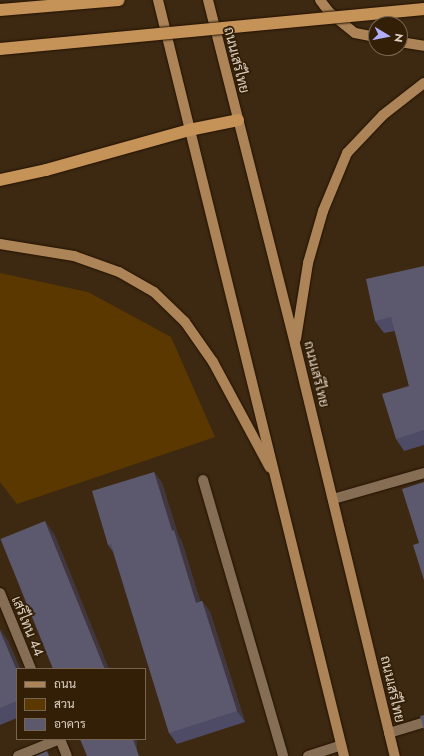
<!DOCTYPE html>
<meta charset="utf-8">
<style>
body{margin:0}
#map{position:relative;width:424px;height:756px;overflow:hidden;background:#3d2911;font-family:Jost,Sarabun,sans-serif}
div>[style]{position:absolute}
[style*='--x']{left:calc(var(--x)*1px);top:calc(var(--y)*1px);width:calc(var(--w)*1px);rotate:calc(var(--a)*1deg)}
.green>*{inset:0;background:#5c3801}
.roads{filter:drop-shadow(0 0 1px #231100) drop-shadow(0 0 1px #231100)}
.minor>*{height:10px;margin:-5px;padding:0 5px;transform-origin:5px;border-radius:5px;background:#866e55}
.major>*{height:10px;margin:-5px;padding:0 5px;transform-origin:5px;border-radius:5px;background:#ac8457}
.highway>*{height:12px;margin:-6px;padding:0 6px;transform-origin:6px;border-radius:6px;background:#c59258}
.bridges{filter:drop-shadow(0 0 1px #231100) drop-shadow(0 0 1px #231100)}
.highway-bridge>*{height:12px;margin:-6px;padding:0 6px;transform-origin:6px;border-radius:6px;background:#c59258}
.wall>*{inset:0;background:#4d4b65}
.shaded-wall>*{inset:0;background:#40373f;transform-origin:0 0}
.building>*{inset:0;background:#5c596f;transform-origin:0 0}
span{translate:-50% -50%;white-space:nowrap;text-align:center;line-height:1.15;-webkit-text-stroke:3.5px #321f06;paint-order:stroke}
.street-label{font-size:14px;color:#dccfc1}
.legend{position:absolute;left:16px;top:668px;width:130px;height:72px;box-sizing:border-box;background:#321f06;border:1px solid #766551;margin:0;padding:5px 7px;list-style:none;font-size:12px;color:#dccfc1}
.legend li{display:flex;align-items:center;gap:8px;height:20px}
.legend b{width:20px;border:1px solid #766551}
.north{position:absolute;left:368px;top:16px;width:40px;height:40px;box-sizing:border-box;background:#321f06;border:1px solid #766551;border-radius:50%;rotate:100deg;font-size:11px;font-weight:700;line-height:16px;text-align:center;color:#dccfc1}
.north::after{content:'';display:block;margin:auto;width:14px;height:18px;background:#b0aefa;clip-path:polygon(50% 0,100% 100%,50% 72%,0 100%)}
</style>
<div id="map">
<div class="green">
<i style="clip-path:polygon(0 273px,88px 292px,171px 337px,215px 437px,17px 504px,0 482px)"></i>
</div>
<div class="roads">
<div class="minor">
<i style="--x:203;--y:480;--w:287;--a:73.8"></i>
<i style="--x:333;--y:499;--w:95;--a:-15.9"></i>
<i style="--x:0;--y:593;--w:82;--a:67.8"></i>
<i style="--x:389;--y:733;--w:37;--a:-17"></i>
<i style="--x:60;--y:739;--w:18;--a:68"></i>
<i style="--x:18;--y:756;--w:45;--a:-22"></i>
<i style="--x:308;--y:756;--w:35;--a:-18"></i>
</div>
<div class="major">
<i style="--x:158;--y:0;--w:779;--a:76.18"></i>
<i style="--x:208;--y:0;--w:355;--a:75.8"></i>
<i style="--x:295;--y:344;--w:424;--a:76.4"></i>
<i style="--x:320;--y:0;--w:15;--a:53"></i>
<i style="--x:329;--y:12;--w:33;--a:39"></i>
<i style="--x:355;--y:33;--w:21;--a:11"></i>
<i style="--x:400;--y:42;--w:24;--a:9"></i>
<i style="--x:0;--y:244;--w:75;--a:9.2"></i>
<i style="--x:74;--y:256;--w:48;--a:19.6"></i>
<i style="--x:119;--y:272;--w:40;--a:29.7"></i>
<i style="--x:154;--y:292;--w:43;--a:44.1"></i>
<i style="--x:185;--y:322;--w:49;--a:55"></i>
<i style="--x:213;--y:362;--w:120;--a:61.7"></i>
<i style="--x:296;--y:339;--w:77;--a:-81"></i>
<i style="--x:308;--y:263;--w:54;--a:-73.9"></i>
<i style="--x:323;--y:211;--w:63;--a:-67.5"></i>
<i style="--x:347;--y:153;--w:52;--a:-46.5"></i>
<i style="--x:383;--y:115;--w:52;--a:-38"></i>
</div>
<div class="highway">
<i style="--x:0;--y:10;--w:119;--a:-4.8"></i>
<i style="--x:0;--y:180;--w:47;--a:-12.3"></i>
<i style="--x:46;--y:170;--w:148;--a:-15.6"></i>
<i style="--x:189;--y:130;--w:50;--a:-11.5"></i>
</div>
</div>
<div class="bridges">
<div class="highway-bridge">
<i style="--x:0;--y:49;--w:426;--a:-5.4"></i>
</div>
</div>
<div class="wall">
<i style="clip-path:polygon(424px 266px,424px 445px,404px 451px,396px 439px,409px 386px,395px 331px,384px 333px,375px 321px)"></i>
<i style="clip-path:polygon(154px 472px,162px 483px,178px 535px,182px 542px,200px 601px,202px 601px,210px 612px,245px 722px,177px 744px,169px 733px,113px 552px,108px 545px)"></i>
<i style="clip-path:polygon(0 629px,8px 641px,20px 669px,17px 669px,17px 718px,0 725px)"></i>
</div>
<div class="shaded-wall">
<i style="clip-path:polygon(154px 472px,162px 483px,178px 535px,182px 542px,204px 614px,196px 603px,172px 531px)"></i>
<i style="clip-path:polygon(45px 521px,55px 535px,109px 669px,105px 669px)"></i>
<i style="clip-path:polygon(202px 601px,210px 612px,245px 722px,237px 711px)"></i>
<i style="clip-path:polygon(0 629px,8px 641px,20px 669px,17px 669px,17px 671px,0 631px)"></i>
<i style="left:133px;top:739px;width:4px;height:18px"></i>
</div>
<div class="building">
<i style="clip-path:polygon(424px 266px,424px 430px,396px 439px,382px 394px,409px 386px,391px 317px,375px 321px,366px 279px)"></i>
<i style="clip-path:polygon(154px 472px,172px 531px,174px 530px,196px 603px,202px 601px,237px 711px,169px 733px,111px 544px,108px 545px,92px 491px)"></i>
<i style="clip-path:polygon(424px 482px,424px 580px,413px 545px,419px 543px,402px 489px)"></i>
<i style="left:45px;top:521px;width:160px;height:48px;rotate:68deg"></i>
<i style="clip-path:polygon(0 631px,17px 671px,17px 701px,0 708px)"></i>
<i style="clip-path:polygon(424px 715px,424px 730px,420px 716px)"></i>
<i style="clip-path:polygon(80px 739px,133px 739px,139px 756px,87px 756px)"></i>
<i style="clip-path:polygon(47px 751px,49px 756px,36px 756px)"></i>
</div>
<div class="street-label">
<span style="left:237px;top:60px;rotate:76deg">ถนนเสรีไทย</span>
<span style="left:317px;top:374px;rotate:76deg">ถนนเสรีไทย</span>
<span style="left:28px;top:626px;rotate:68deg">เสรีไทน 44</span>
<span style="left:393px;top:689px;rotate:77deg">ถนนเสรีไทย</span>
</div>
<ul class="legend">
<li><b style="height:5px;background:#ac8457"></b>ถนน</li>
<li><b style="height:11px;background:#5c3801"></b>สวน</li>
<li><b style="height:11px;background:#5c596f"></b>อาคาร</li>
</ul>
<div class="north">N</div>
</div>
